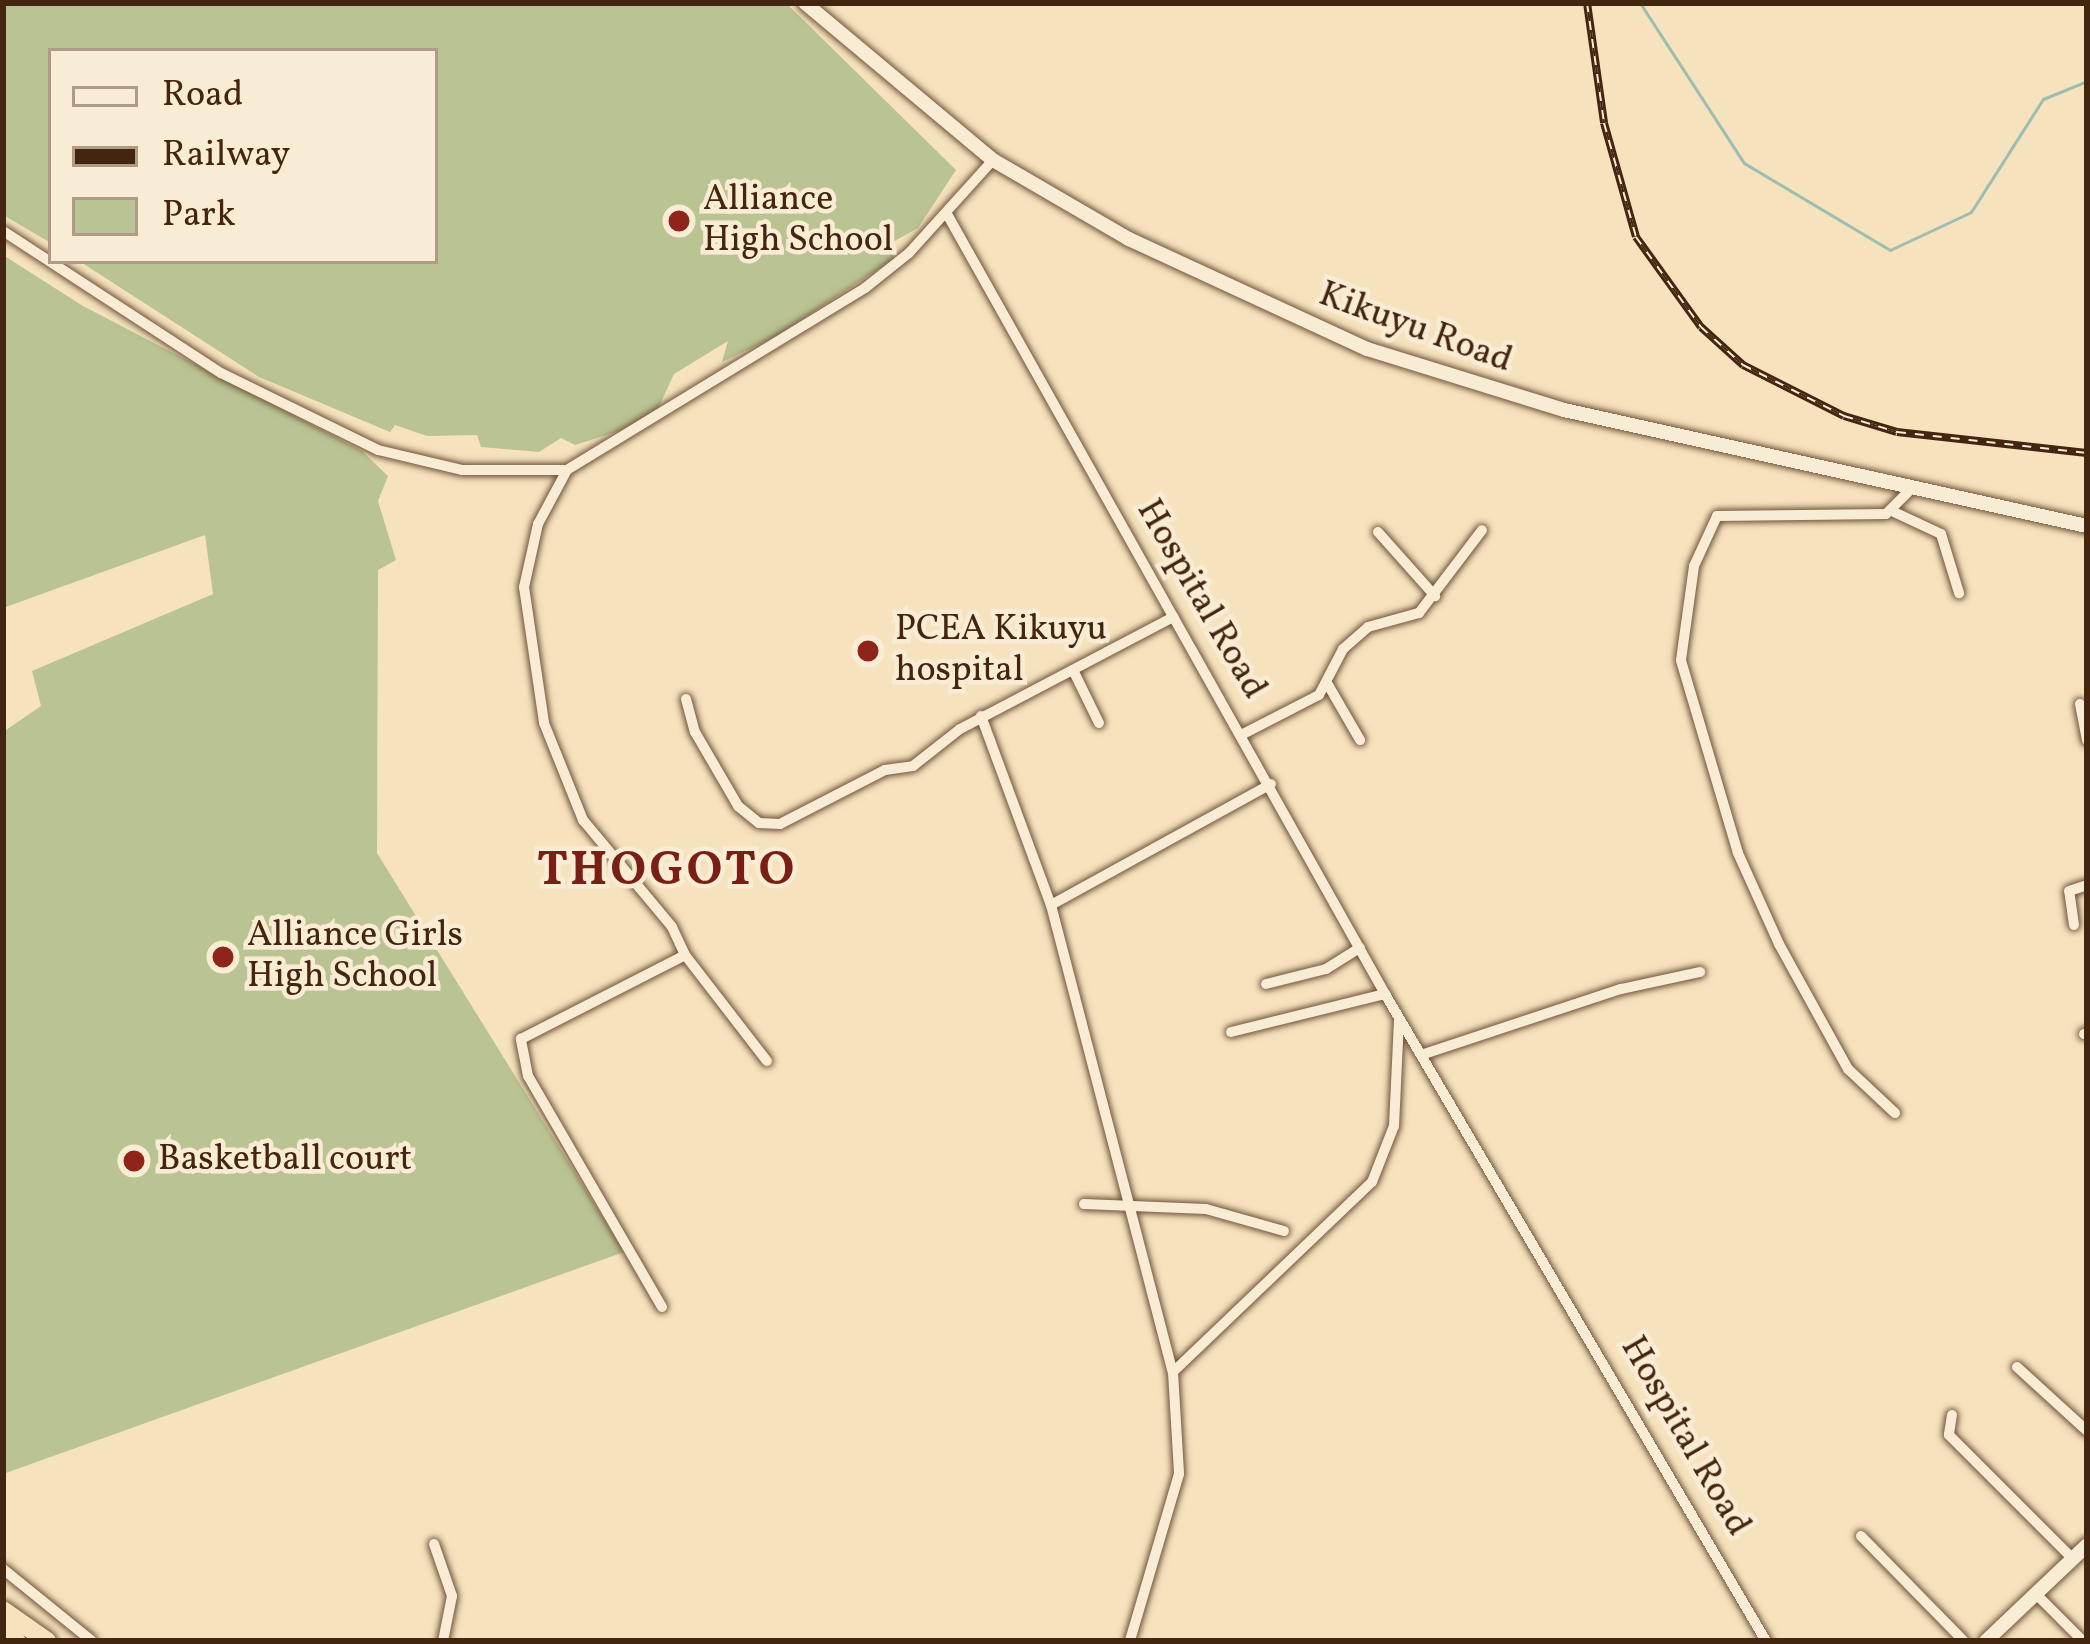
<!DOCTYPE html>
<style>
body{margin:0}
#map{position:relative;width:2090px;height:1644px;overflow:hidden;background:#f6e2bd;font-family:Vollkorn,serif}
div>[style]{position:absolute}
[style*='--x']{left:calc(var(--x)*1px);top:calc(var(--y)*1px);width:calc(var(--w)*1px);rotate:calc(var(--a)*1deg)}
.green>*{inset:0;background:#bac493}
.stream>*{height:3px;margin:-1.5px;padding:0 1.5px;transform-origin:1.5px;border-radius:1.5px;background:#9dbdb2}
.roads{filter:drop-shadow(0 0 3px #70543b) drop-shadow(0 0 3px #70543b)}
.street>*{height:10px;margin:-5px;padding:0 5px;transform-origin:5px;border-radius:5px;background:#f9ecd4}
.secondary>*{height:14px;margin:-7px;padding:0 7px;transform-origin:7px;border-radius:7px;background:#f9ecd4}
.highway>*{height:18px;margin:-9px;padding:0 9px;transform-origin:9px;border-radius:9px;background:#f6e2bd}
.rail>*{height:8px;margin-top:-4px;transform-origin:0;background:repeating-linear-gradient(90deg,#f9ecd4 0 9px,#432510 0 18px);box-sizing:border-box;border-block:3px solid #432510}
.dots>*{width:33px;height:33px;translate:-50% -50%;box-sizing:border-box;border:6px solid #f9ecd4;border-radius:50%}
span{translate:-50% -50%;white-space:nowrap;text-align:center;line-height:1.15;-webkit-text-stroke:9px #f9ecd4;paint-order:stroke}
.poi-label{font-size:36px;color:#432510}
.left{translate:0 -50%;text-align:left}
.street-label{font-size:36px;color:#432510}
.district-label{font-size:48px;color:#7a1f14;font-weight:700;letter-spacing:3px}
.frame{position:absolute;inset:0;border:6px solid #432510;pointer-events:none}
.legend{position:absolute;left:48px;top:48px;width:390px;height:216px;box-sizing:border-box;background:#f9ecd4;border:3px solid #b09c86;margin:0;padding:15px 21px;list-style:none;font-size:36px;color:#432510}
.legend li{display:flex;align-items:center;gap:24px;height:60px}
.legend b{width:60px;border:3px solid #b09c86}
</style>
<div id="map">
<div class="green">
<i style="clip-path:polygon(3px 3px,786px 3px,956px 170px,918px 228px,889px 244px,894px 259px,773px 338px,722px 362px,728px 341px,674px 374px,658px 409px,622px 430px,575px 445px,561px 438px,539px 452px,481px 447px,477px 435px,427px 436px,395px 425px,390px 432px,259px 377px,79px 261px,435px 261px,435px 51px,51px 51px,51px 243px,3px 215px)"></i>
<i style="clip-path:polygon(3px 255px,83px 306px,362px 451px,388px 476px,378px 501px,396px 560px,378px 570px,377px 853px,624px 1252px,3px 1474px,3px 732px,41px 706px,32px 671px,213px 594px,205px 535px,3px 608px)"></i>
</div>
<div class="stream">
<i style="--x:1640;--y:3;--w:191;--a:57"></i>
<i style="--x:1744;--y:163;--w:170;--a:30.8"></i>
<i style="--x:1890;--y:250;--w:89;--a:-25.1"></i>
<i style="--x:1971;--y:212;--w:134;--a:-57.5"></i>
<i style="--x:2043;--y:99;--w:48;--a:-22.2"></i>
</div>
<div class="roads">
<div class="street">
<i style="--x:947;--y:214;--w:895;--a:60.68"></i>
<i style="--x:1385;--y:994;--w:751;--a:59.51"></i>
<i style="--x:3;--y:231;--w:260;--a:33.1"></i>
<i style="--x:221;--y:373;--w:175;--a:26.1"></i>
<i style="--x:378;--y:450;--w:86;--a:13.4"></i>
<i style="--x:462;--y:470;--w:105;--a:0"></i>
<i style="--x:567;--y:470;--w:349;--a:-31.4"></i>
<i style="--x:865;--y:288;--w:56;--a:-38.5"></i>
<i style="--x:909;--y:253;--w:125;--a:-47.9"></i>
<i style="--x:567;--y:470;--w:61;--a:118.2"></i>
<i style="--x:538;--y:524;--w:65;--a:102.5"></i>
<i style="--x:524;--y:587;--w:137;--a:81.6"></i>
<i style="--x:544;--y:723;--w:105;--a:68.1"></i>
<i style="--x:583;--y:820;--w:139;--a:50.2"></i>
<i style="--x:672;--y:927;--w:31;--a:65"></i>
<i style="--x:1894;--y:512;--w:52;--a:25.1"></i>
<i style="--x:1941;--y:534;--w:62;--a:73"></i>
<i style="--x:1378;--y:532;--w:86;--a:48.3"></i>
<i style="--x:1073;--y:670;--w:59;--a:63.9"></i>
<i style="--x:1327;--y:683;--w:66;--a:59.9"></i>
<i style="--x:686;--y:699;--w:34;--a:75"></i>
<i style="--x:695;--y:732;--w:86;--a:59.8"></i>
<i style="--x:738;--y:806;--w:27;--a:39"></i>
<i style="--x:759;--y:823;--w:21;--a:3"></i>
<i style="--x:780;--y:824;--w:118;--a:-27.2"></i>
<i style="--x:885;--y:770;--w:28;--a:-8"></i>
<i style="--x:913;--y:766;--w:60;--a:-38.2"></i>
<i style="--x:960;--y:729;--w:241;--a:-27.7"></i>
<i style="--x:2080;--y:704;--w:37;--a:79"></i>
<i style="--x:981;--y:716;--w:202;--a:69.7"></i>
<i style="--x:1051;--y:905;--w:483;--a:75.4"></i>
<i style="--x:1173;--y:1372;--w:102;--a:86.6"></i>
<i style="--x:1179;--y:1474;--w:174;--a:106.4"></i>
<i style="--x:1243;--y:734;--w:85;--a:-27.2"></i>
<i style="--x:1319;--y:695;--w:52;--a:-62.4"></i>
<i style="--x:1343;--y:649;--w:33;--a:-41"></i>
<i style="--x:1368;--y:627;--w:53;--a:-15.4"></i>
<i style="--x:1419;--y:613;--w:104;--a:-52.8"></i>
<i style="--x:1051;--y:905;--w:251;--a:-28.8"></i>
<i style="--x:2074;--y:925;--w:34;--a:-98"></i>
<i style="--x:2069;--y:891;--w:19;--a:-18"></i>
<i style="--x:1266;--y:984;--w:62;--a:-14"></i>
<i style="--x:1326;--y:969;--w:40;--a:-32"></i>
<i style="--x:1231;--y:1032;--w:159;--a:-13.9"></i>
<i style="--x:2084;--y:1034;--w:3;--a:-18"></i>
<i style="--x:1421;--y:1055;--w:211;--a:-18.3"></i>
<i style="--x:1621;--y:989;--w:81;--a:-12.1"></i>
<i style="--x:1895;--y:1113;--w:64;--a:-136.9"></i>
<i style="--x:1848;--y:1069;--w:143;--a:-118.9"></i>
<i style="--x:1779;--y:944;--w:100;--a:-114.3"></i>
<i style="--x:1738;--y:853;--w:201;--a:-106.5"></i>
<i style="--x:1681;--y:660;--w:95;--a:-82.1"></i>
<i style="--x:1694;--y:566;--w:55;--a:-65.3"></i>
<i style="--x:1717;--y:516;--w:169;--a:-0.7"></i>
<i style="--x:1886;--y:514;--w:38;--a:-45"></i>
<i style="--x:1084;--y:1204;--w:122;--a:2.3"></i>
<i style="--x:1206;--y:1209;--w:81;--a:15.8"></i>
<i style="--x:662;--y:1307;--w:267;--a:-120.1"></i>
<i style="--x:528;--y:1076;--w:38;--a:-101"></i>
<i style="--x:521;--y:1039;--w:184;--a:-27.1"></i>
<i style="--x:685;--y:955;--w:134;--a:52.3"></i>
<i style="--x:2017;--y:1367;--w:95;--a:42.4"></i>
<i style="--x:1173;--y:1372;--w:275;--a:-43.7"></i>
<i style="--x:1372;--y:1182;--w:60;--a:-68.6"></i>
<i style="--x:1394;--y:1126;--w:105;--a:-87.3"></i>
<i style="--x:1952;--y:1415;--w:20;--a:99"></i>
<i style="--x:1949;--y:1435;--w:175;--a:45"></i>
<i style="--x:1861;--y:1536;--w:147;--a:45.6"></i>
<i style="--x:434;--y:1544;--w:55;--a:70.9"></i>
<i style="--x:452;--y:1596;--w:46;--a:101.3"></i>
<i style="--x:3;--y:1569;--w:114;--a:39"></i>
<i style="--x:2037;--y:1595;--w:65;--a:45"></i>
</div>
<div class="secondary">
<i style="--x:805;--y:3;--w:245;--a:39.9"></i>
<i style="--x:993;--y:160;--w:157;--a:30.2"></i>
<i style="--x:1129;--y:239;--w:262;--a:24.8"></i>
<i style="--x:1367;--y:349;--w:206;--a:17.2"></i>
<i style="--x:1564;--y:410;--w:536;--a:12.51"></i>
<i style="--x:1986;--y:1641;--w:139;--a:-43.5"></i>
</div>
<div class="highway">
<i style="--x:3;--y:1610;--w:54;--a:35.2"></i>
<i style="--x:3;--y:1631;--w:17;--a:36"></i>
</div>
</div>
<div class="rail">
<i style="--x:1587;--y:3;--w:121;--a:81.9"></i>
<i style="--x:1604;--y:123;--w:118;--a:74.3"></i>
<i style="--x:1636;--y:237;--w:111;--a:54.2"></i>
<i style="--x:1701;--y:327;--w:57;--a:42.1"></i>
<i style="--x:1743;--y:365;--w:113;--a:26.8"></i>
<i style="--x:1844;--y:416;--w:55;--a:16.8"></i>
<i style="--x:1897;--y:432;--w:191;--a:6.3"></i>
</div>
<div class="dots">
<i style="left:679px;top:221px;background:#8f2418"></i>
<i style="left:868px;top:651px;background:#8f2418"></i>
<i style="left:223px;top:957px;background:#8f2418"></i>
<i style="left:134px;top:1161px;background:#8f2418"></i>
</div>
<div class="poi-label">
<span class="left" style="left:703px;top:221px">Alliance<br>High School</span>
<span class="left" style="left:895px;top:651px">PCEA Kikuyu<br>hospital</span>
<span class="left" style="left:247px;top:957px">Alliance Girls<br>High School</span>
<span class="left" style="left:158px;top:1161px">Basketball court</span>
</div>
<div class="street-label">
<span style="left:1415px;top:329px;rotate:20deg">Kikuyu Road</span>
<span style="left:1200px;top:600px;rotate:60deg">Hospital Road</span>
<span style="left:1684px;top:1437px;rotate:60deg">Hospital Road</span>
</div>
<div class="district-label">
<span style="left:667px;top:872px">THOGOTO</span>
</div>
<div class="frame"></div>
<ul class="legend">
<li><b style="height:15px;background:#f9ecd4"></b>Road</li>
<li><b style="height:15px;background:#432510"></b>Railway</li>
<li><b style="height:33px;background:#bac493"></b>Park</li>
</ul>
</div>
